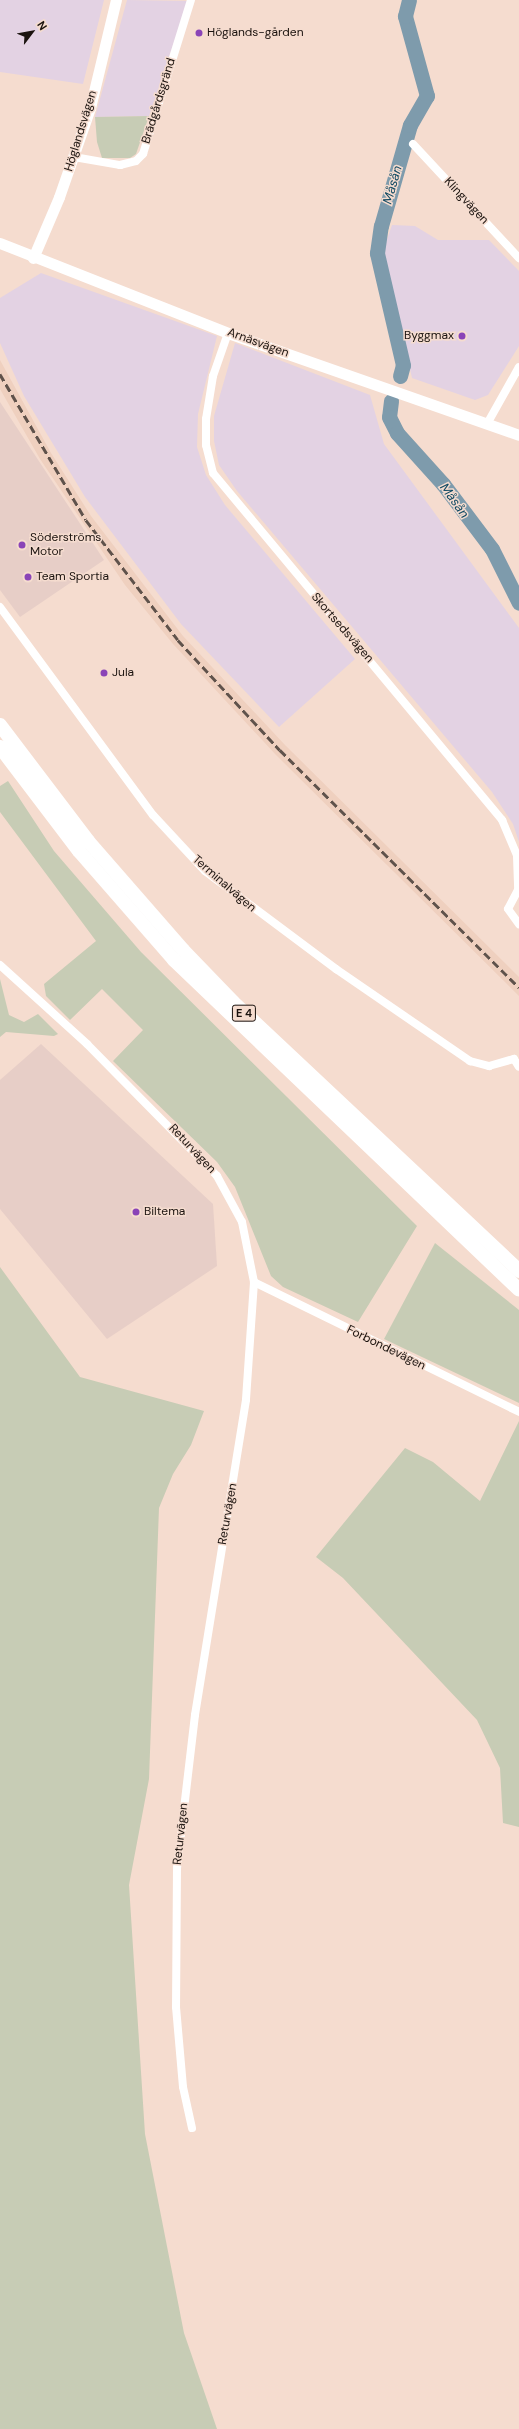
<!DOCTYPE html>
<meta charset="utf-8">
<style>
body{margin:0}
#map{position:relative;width:519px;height:2429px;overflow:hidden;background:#f5dccf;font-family:"DM Sans",sans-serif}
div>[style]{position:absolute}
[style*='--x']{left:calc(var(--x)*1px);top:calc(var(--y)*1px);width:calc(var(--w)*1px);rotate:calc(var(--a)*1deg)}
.commercial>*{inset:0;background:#e7cec7}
.industrial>*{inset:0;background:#e3d2e3}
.built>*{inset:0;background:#efd0bf}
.green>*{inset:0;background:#c7ccb5}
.river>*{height:15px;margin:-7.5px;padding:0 7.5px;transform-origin:7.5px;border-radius:7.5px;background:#7e9bac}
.street>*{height:8px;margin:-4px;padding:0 4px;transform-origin:4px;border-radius:4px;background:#fff}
.secondary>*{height:11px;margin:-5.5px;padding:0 5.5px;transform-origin:5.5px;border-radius:5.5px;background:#fff}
.highway>*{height:14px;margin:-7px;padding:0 7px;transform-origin:7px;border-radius:7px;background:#fff}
.rail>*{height:2.5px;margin-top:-1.25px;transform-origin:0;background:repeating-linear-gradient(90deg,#5f524b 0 8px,transparent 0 12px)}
.dots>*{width:11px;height:11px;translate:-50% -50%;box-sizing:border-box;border:2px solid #f5dccf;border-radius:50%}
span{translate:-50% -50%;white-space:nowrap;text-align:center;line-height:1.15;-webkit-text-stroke:3px #f5dccf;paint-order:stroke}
.shield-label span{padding:1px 3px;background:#f5dccf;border:1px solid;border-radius:3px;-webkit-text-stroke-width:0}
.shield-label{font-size:11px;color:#1b130f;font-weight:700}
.poi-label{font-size:12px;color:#1b130f}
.left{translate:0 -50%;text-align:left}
.right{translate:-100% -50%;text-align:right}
.street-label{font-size:12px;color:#1b130f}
.water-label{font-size:13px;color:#104963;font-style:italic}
.north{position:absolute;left:12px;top:12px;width:40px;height:40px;-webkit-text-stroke:3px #f5dccf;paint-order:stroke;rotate:58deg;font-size:11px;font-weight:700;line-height:16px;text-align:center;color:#1b130f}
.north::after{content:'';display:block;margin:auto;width:14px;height:18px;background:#1b130f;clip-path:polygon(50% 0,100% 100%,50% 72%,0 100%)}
</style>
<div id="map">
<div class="commercial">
<i style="clip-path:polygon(0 402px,104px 560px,20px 617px,0 590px)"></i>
<i style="clip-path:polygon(41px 1044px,213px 1204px,217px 1266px,107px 1339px,0 1209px,0 1080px)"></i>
</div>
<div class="industrial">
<i style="clip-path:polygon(0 0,104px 0,83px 84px,0 72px)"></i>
<i style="clip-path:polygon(127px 0,188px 1px,149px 116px,95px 117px)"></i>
<i style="clip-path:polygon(392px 225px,415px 226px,438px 240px,489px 240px,519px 271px,519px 346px,488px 395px,475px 400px,412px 378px,383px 251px)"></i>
<i style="clip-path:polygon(41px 273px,217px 336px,198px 414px,197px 447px,206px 475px,225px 505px,355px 659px,279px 727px,181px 624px,85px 497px,24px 396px,0 343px,0 298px)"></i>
<i style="clip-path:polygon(235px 343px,370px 395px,384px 444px,519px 628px,519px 842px,513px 824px,492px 792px,237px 491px,219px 465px,214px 441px,214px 416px)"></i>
</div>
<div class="built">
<i style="clip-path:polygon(0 360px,51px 453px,91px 516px,183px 636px,285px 745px,519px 977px,519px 996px,276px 755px,173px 644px,125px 585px,40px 459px,0 389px)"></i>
</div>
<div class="green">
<i style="clip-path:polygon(149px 116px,136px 154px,130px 158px,102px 158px,97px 142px,95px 117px)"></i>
<i style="clip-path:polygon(8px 781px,54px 851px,141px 952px,417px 1226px,358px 1322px,283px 1287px,271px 1276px,235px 1187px,217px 1162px,113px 1061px,143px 1030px,102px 989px,70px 1020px,46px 996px,44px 984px,96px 941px,0 812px,0 786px)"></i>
<i style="clip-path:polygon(0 979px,9px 1015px,24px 1022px,38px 1014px,58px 1034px,54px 1036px,6px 1032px,0 1037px)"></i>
<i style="clip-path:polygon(435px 1243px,519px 1310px,519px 1403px,384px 1339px)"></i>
<i style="clip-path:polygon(0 1267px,80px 1377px,204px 1411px,191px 1445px,173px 1474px,159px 1508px,149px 1779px,129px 1885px,145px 2134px,184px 2333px,217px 2429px,0 2429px)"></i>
<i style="clip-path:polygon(519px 1421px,519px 1827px,503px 1823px,500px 1768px,477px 1720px,343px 1578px,316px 1557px,405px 1448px,433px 1462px,480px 1501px)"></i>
</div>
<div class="river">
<i style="--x:400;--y:376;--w:11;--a:-75"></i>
<i style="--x:403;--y:365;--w:115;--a:-103.1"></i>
<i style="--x:377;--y:253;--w:27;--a:-82"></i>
<i style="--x:381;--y:226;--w:105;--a:-74"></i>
<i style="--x:410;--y:125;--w:34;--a:-60"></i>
<i style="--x:427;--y:96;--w:83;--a:-105.4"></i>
<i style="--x:405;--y:16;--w:16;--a:-76"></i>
<i style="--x:391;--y:401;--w:16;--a:97"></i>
<i style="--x:389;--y:417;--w:18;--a:63"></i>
<i style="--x:397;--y:433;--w:69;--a:48"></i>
<i style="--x:443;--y:484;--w:81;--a:53"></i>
<i style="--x:492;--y:549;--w:60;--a:63.4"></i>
</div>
<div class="street">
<i style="--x:413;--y:144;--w:156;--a:47.1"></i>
<i style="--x:74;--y:157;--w:47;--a:9.9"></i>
<i style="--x:120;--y:165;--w:16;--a:-14"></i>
<i style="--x:136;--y:161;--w:10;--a:-45"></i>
<i style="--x:143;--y:154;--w:161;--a:-72.7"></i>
<i style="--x:228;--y:333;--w:46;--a:109.2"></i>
<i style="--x:213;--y:376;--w:44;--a:99.2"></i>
<i style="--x:206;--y:419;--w:26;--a:90"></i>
<i style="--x:206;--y:445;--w:29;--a:76"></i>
<i style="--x:213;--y:473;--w:452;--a:50.2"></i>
<i style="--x:502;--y:820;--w:39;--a:67"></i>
<i style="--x:517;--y:856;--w:34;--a:88"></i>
<i style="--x:518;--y:890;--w:21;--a:118"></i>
<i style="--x:508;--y:909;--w:19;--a:54"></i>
<i style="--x:487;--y:424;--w:65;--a:-60.7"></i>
<i style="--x:0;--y:607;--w:258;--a:53.7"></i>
<i style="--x:153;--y:815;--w:76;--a:47.1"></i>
<i style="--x:205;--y:871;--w:164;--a:36.8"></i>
<i style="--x:336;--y:969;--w:163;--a:34.5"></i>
<i style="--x:470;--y:1061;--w:20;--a:15"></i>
<i style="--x:489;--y:1066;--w:26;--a:-16"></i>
<i style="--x:514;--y:1059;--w:9;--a:58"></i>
<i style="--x:0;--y:965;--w:118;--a:42.2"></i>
<i style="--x:87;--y:1044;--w:185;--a:45.4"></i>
<i style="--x:217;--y:1176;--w:52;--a:61.5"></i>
<i style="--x:242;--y:1222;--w:61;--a:78.7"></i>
<i style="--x:254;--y:1282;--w:118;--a:93.9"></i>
<i style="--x:246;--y:1400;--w:319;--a:99.2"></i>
<i style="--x:195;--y:1715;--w:154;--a:96.7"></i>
<i style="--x:177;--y:1868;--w:139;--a:90.4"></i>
<i style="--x:176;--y:2007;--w:80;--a:85"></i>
<i style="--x:183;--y:2087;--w:42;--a:77.6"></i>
<i style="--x:254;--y:1282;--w:295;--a:26.1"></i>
</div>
<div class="secondary">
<i style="--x:0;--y:243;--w:245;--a:21.5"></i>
<i style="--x:228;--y:333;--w:308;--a:19.3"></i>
<i style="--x:33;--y:258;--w:66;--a:-66.9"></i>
<i style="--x:59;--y:197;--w:94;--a:-70.8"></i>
<i style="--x:90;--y:108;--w:111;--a:-76.5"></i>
</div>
<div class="highway">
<i style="--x:0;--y:725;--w:146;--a:52.8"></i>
<i style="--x:88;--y:841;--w:145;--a:48.9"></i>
<i style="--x:183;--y:950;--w:72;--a:46.1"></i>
<i style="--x:233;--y:1002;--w:393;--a:43.2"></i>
<i style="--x:0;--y:747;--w:131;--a:52.8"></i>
<i style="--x:79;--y:851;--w:145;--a:48.9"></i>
<i style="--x:174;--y:960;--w:477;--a:43.7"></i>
</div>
<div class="rail">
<i style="--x:0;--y:374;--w:169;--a:59.5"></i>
<i style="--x:86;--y:520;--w:151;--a:52.5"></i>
<i style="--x:178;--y:640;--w:150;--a:47.2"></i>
<i style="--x:280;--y:750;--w:337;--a:44.8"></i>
</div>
<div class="dots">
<i style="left:199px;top:33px;background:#8a44b7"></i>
<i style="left:462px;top:336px;background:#8a44b7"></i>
<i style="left:22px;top:545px;background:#8a44b7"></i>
<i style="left:28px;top:577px;background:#8a44b7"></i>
<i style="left:104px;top:673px;background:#8a44b7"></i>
<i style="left:136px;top:1212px;background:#8a44b7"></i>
</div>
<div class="shield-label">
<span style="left:244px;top:1013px">E 4</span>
</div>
<div class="poi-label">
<span class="left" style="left:207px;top:33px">Höglands-gården</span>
<span class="right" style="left:454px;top:336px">Byggmax</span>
<span class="left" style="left:30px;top:545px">Söderströms<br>Motor</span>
<span class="left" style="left:36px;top:577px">Team Sportia</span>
<span class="left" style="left:112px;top:673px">Jula</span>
<span class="left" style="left:144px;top:1212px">Biltema</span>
</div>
<div class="street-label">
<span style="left:159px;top:101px;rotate:-73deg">Brädgårdsgränd</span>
<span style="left:81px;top:131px;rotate:-73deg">Höglandsvägen</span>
<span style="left:466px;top:201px;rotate:47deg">Klingvägen</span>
<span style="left:258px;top:343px;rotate:20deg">Arnäsvägen</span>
<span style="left:342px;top:628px;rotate:49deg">Skortsedsvägen</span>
<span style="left:224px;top:884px;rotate:41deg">Terminalvägen</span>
<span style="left:192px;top:1149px;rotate:47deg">Returvägen</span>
<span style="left:386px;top:1348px;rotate:26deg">Forbondevägen</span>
<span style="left:228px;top:1514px;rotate:-80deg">Returvägen</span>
<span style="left:181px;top:1834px;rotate:-84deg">Returvägen</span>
</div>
<div class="water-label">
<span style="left:393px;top:185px;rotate:-74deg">Måsån</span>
<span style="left:454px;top:501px;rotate:54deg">Måsån</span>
</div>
<div class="north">N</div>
</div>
